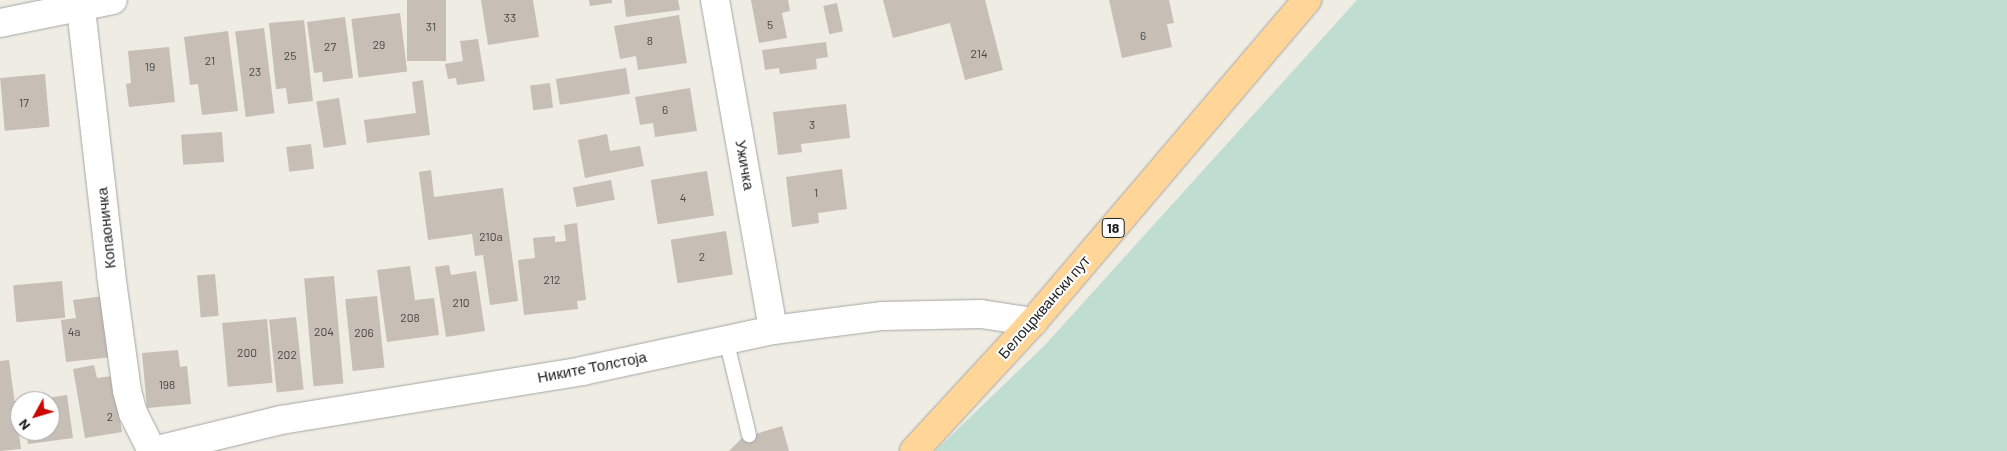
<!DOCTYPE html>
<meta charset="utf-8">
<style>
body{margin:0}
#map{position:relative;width:2007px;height:451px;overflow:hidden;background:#efece3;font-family:Barlow,sans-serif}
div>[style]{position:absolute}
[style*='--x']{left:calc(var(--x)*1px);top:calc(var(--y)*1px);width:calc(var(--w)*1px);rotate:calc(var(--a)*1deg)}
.wetland>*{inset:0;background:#bfded1}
.building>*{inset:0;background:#c7beb6;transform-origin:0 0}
.roads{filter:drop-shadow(0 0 1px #a5a5a5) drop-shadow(0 0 1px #a5a5a5)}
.service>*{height:14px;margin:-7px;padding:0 7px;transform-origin:7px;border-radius:7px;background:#fff}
.minor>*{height:28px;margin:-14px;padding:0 14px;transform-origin:14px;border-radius:14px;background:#fff}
.primary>*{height:28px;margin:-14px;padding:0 14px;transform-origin:14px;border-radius:14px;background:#ffd698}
span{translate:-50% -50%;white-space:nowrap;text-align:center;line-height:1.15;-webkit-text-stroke:4px #fff;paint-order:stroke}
.number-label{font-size:12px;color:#484644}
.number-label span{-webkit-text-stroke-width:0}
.shield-label span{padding:1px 4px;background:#fff;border:1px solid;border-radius:4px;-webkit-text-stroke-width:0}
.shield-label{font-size:14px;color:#1e1e1e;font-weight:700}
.street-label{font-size:15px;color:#1e1e1e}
.north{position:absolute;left:10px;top:391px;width:50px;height:50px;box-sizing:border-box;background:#fff;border:1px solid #a5a5a5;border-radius:50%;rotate:231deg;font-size:14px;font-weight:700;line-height:20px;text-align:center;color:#1e1e1e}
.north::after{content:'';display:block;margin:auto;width:18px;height:22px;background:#cb0700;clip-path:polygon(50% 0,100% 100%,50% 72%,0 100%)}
</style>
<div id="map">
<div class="wetland">
<i style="clip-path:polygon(1357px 0,2007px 0,2007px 451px,935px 451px,1045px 345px)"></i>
</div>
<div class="building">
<i style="left:407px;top:0;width:39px;height:61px"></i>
<i style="clip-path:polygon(481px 0,533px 0,539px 37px,488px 45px)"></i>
<i style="clip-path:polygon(589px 0,612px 0,612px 3px,590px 6px)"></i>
<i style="clip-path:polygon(624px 0,678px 0,680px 10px,626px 17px)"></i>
<i style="clip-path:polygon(751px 0,788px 0,790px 11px,782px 13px,787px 38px,759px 43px)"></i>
<i style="clip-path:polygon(883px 0,985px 0,1003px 70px,965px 80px,950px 23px,893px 38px)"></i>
<i style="clip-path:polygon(1109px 0,1169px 0,1174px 23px,1167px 24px,1172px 47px,1122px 58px)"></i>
<i style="left:837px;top:3px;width:29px;height:14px;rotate:78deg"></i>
<i style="left:400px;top:13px;width:59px;height:49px;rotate:83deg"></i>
<i style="clip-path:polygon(679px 15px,687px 63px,638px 70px,636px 56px,620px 59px,614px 26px)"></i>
<i style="clip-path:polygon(345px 17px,353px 78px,323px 82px,322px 72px,314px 73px,307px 22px)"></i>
<i style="clip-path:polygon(304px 20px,313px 101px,288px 104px,286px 88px,276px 89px,269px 23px)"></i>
<i style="left:264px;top:28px;width:86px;height:29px;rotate:83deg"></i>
<i style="clip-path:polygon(228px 31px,238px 111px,202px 115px,198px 84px,190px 85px,184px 37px)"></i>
<i style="clip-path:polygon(478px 39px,485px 81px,457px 85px,456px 78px,448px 79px,445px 64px,463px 61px,460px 41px)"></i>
<i style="clip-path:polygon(826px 42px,828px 57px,816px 59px,817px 69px,780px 74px,779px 68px,765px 70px,762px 50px)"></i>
<i style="clip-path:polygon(169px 47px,175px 102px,129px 107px,126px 84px,131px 83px,128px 51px)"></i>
<i style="left:626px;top:68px;width:26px;height:71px;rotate:81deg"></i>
<i style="left:45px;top:74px;width:53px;height:45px;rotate:85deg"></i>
<i style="clip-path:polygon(423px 80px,430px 135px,367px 143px,364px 120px,416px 113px,412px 82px)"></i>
<i style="left:550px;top:83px;width:25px;height:20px;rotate:83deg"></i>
<i style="clip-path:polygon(690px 88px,697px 131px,655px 137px,653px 123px,640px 125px,635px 97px)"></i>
<i style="left:339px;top:98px;width:47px;height:23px;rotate:81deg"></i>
<i style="clip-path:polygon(846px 104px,850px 138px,801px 144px,802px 152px,778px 155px,773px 112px)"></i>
<i style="left:222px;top:132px;width:30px;height:41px;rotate:86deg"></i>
<i style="clip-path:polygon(607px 134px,610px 151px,640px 146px,644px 166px,585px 178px,578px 140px)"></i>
<i style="left:311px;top:144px;width:25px;height:25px;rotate:83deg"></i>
<i style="clip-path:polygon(842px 169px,847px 209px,818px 213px,819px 223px,792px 227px,786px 177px)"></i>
<i style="clip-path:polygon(431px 170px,434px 197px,503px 188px,518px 301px,490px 305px,483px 255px,475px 256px,472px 234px,428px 240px,419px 172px)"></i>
<i style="left:707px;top:171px;width:45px;height:57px;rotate:81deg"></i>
<i style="left:611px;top:180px;width:20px;height:39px;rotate:79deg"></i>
<i style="clip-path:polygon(577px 223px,586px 300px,577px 301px,578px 309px,524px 315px,518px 260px,535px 258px,533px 238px,555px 236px,555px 242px,566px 241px,564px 225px)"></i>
<i style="left:726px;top:231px;width:44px;height:56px;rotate:81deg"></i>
<i style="clip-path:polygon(449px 265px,451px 275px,476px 271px,485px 331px,446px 337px,435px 267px)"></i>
<i style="clip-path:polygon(410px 266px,415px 300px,434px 298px,439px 335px,387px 342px,377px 270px)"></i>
<i style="left:215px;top:274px;width:42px;height:18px;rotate:85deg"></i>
<i style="left:334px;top:276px;width:108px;height:30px;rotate:85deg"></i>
<i style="left:62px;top:281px;width:37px;height:49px;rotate:85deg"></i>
<i style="clip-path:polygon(104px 296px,112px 357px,66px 362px,61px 320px,76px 318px,73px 300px)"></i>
<i style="left:377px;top:296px;width:72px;height:32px;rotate:84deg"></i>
<i style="left:296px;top:317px;width:73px;height:27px;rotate:84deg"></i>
<i style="left:267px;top:319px;width:64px;height:45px;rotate:85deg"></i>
<i style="clip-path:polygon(178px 350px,180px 367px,187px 366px,191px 404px,147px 408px,142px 353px)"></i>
<i style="clip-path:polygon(9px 360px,21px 449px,0 451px,0 361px)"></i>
<i style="clip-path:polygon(94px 365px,97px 378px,112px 376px,122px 432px,85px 438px,73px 369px)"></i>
<i style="clip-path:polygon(67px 395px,73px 438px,28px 444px,26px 431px,50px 431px,50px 401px,33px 400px)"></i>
<i style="clip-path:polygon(782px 426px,789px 451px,729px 451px,742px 438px)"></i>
</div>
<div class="roads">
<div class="service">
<i style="--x:726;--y:339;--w:99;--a:76.5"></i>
</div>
<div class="minor">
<i style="--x:80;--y:0;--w:276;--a:83.5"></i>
<i style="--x:111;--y:274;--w:118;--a:82.2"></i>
<i style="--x:127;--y:391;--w:23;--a:75"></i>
<i style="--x:133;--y:413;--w:42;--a:63.4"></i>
<i style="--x:715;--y:0;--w:335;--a:80"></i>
<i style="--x:0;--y:23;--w:115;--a:-11.5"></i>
<i style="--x:153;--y:451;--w:132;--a:-13.6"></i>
<i style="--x:281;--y:420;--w:305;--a:-9.2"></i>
<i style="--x:582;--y:371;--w:195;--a:-12.1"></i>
<i style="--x:773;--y:330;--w:111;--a:-7.3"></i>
<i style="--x:883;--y:316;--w:98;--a:-1.2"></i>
<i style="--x:981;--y:314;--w:53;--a:8.7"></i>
</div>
<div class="primary">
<i style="--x:914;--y:451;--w:176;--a:-47.3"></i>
<i style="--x:1033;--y:322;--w:423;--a:-49.6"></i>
</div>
</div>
<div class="number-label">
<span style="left:510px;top:18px">33</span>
<span style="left:770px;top:25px">5</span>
<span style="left:431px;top:27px">31</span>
<span style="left:1143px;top:36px">6</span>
<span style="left:650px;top:41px">8</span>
<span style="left:379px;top:45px">29</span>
<span style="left:330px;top:47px">27</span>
<span style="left:979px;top:54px">214</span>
<span style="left:290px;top:56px">25</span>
<span style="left:210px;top:61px">21</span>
<span style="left:150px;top:67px">19</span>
<span style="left:255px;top:72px">23</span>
<span style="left:24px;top:103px">17</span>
<span style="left:665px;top:110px">6</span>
<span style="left:812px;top:125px">3</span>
<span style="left:816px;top:193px">1</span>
<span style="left:683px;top:198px">4</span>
<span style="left:491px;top:237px">210a</span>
<span style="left:702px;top:257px">2</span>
<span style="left:552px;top:280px">212</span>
<span style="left:461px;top:303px">210</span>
<span style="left:410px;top:318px">208</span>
<span style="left:74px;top:332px">4a</span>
<span style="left:324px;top:332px">204</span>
<span style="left:364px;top:333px">206</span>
<span style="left:247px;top:353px">200</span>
<span style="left:287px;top:355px">202</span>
<span style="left:167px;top:385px">198</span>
<span style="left:110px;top:417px">2</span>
</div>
<div class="shield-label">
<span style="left:1113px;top:228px">18</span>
</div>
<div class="street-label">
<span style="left:745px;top:165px;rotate:80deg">Ужичка</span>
<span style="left:106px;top:228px;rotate:-96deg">Копаоничка</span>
<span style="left:1044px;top:307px;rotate:-49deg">Белоцрквански пут</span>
<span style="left:592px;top:367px;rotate:-11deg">Никите Толстоја</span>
</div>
<div class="north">N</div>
</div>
